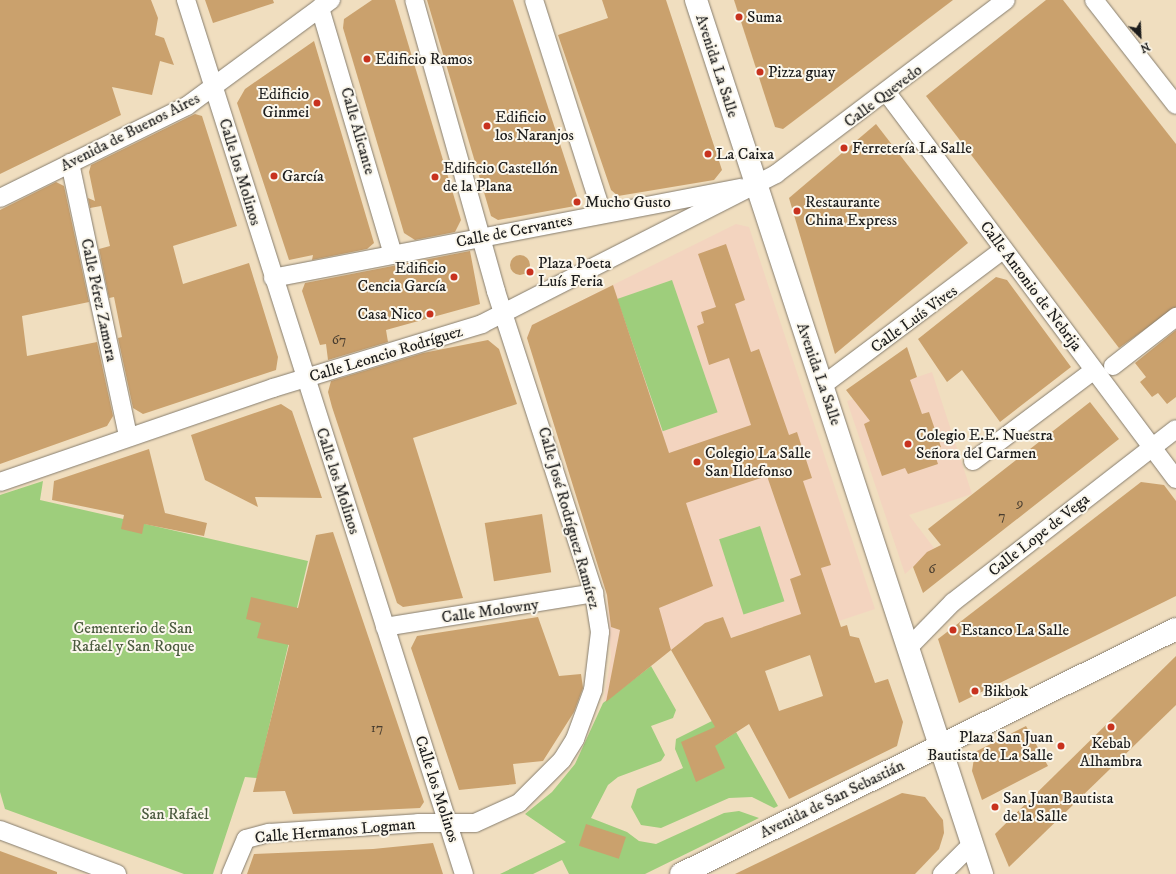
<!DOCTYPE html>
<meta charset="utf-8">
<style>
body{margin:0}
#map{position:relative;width:1176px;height:874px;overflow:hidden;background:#f0debf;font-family:"IM FELL DW Pica",serif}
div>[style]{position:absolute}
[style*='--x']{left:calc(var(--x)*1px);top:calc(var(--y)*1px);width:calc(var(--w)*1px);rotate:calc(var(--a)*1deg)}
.built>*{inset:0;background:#f3d4bf}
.green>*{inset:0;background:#9ece7c;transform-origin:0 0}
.building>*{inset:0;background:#caa16d;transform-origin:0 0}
.round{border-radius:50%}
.roads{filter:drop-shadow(0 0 1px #867d6e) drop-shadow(0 0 1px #867d6e)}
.street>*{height:18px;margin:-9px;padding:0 9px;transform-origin:9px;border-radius:9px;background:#fff}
.secondary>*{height:22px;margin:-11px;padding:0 11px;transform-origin:11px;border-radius:11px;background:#fff}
.dots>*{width:11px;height:11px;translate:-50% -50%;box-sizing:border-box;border:2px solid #fbf7ec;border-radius:50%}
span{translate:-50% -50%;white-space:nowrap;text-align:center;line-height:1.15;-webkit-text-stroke:4px #fbf7ec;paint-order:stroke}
.number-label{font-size:14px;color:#483d30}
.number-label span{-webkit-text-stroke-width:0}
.poi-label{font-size:16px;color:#1c1c1c}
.left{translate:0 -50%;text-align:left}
.right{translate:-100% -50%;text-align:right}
.street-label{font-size:16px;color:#1c1c1c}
.park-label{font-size:16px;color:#4a5a3e}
.north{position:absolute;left:1120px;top:16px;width:40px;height:40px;-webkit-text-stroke:3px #fbf7ec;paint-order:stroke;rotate:156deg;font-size:11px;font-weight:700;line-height:16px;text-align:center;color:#1c1c1c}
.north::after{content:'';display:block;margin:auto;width:14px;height:18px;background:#1c1c1c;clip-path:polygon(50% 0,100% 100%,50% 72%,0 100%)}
</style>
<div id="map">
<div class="built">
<i style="clip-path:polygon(736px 224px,749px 227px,875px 609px,821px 627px,784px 620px,730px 638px,722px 617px,705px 623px,603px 704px,611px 657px,607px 595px,527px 337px,532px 325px)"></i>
<i style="clip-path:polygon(932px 372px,972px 494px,909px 515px,934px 548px,905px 574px,847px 401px)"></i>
</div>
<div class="green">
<i style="left:672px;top:280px;width:140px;height:58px;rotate:71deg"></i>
<i style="clip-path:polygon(43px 481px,40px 500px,308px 561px,257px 778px,245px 777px,213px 874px,184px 874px,5px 809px,0 792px,0 495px)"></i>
<i style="left:760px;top:526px;width:79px;height:43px;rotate:72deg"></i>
<i style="clip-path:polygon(651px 666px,676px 710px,673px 718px,651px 726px,665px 755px,661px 761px,618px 777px,608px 785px,591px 818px,627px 832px,639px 841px,656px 844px,724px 813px,739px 811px,759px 818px,645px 874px,569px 874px,562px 860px,533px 874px,500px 874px,566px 842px,525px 814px,552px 792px,575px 764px,603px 703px)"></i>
<i style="clip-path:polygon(712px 721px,724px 740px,736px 732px,778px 806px,774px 808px,752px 797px,729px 798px,661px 828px,641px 825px,631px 807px,637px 789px,683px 768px,675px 749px,676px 739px)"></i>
</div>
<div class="building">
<i style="clip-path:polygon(0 0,151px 0,158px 18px,155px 35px,164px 38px,174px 65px,160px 61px,152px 95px,112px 87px,121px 115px,0 174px)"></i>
<i style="clip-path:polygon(205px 0,273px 0,274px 3px,213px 23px)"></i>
<i style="clip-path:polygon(372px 0,395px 0,461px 220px,455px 232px,415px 240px,404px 233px,343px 28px,344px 19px)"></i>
<i style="clip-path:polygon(427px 0,513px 0,578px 199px,575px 206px,498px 220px,491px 216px)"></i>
<i style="clip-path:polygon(602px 0,666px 0,722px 170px,714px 180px,618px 196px,611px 190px,558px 35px,608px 18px)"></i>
<i style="clip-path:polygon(734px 0,953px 0,783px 129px,775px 127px)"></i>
<i style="clip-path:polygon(1046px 0,1063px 0,1176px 144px,1176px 307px,1119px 348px,926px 96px)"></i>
<i style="clip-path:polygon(314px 41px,374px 243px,367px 249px,312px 260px,313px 255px,289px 260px,237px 103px,245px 89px)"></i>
<i style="clip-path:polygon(195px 114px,202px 116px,237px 226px,173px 246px,183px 284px,249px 263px,278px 357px,276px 370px,143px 414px,133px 408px,118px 338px,122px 337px,114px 297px,109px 298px,99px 249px,110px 246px,101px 206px,90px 208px,88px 198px,95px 201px,89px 172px,91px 165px)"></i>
<i style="clip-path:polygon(876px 124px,968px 243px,835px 354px,789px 198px)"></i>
<i style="clip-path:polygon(56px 182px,64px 186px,89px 302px,22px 316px,27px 356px,97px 342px,113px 416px,107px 426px,0 464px,0 210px)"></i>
<i style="clip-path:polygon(evenodd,726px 244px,745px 300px,735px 304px,751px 352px,759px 349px,789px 435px,797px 432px,812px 478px,803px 481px,831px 565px,821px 568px,841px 627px,847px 625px,850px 636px,859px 638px,875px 683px,888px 679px,903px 722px,897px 746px,789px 799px,749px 724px,715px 746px,725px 768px,696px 782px,681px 742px,715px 727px,671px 650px,606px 702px,620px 630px,611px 627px,607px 595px,527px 338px,532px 325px,613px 285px,669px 453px,751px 425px,729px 358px,709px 365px,697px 326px,704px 323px,701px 312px,716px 307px,698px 254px,726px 244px,767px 476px,801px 575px,790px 579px,801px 614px,731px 638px,723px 617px,705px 623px,671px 650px,659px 608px,713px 586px,686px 503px,767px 476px,726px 244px,810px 655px,823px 696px,779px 711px,765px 671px,810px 655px)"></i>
<i style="clip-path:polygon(470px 251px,480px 304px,386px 330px,388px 342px,328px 360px,326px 344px,320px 345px,302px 291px,305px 283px)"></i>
<i class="round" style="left:510px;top:255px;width:20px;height:20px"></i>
<i style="clip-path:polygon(996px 277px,1007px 280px,1071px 367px,1000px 422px,962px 370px,947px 382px,918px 339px)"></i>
<i style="clip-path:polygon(1176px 330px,1176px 397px,1167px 404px,1158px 393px,1152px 397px,1140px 382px,1146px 377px,1135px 363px)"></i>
<i style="clip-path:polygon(488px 340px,499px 349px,517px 404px,413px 438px,463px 598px,403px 607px,397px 603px,332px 407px,328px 392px,331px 381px,423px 353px)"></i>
<i style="clip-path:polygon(907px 347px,917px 377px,910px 380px,922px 414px,929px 412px,941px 447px,933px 449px,938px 464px,908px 474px,905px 468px,882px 476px,864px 424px,870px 421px,846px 390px)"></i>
<i style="clip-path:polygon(1090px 402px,1119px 439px,923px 593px,913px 567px,927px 552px,941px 545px,928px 529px)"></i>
<i style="clip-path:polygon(281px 404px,292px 411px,322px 498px,255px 497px,258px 507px,205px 480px,191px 435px)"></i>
<i style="clip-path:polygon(149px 449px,165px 513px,207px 523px,204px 536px,144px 524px,142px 534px,121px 529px,124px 515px,52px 500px,54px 481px)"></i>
<i style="clip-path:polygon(1141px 482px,1164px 485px,1176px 501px,1176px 596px,959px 703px,938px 639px)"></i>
<i style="left:542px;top:514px;width:59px;height:58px;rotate:81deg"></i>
<i style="clip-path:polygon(333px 532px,424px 802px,420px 808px,293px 814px,285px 791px,253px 792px,289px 645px,257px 638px,261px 623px,246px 619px,251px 597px,298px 608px,316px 535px)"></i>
<i style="clip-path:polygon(538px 617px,559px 676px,581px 674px,583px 688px,574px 712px,543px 761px,513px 764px,516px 784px,459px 790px,411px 648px,417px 636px)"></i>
<i style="clip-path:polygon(1176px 656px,1176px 705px,1009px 867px,995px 834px)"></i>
<i style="clip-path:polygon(1026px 726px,1048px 766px,982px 800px,972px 771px,975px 752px)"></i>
<i style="clip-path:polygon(902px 793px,925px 797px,943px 820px,944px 833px,939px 849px,915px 874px,735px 874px)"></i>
<i style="left:586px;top:824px;width:42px;height:23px;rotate:18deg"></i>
<i style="clip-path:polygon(433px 843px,443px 874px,247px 874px,254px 854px,373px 849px)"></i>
<i style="clip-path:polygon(0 851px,57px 872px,57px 874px,0 874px)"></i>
</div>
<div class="roads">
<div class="street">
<i style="--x:186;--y:0;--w:917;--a:72.36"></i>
<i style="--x:534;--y:0;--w:224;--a:72.3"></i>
<i style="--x:1094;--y:0;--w:133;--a:52"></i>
<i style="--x:320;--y:8;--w:257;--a:73.5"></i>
<i style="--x:887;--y:93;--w:482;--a:53.2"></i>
<i style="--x:70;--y:163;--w:280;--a:78"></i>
<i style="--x:0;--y:198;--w:208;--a:-26.2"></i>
<i style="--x:187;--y:106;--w:179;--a:-36.4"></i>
<i style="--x:273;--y:278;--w:477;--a:-10.9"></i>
<i style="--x:1113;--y:366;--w:80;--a:-37.9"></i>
<i style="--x:823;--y:385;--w:225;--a:-36.9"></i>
<i style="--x:973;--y:461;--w:151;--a:-36.9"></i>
<i style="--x:0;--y:482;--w:289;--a:-19"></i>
<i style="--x:273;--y:388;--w:219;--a:-17"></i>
<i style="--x:482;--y:324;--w:330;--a:-27"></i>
<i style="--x:776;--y:174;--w:288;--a:-37.1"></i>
<i style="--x:385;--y:627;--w:212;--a:-9.2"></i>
<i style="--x:909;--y:647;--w:63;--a:-45.6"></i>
<i style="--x:953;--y:602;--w:282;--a:-37.8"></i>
<i style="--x:0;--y:830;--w:125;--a:20.6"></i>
<i style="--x:231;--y:874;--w:38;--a:-67"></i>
<i style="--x:246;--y:839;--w:24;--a:-15"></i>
<i style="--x:269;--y:833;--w:149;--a:-3.8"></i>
<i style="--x:418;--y:823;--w:57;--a:0"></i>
<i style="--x:475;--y:823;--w:48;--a:-24.4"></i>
<i style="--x:519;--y:803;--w:61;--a:-45"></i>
<i style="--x:562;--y:760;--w:25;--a:-58"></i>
<i style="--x:575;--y:739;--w:52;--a:-69.8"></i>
<i style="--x:593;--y:690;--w:58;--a:-83.1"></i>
<i style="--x:600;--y:632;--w:39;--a:-99"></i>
<i style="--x:594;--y:593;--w:318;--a:-108"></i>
<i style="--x:496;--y:291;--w:302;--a:-105.7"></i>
<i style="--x:942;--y:874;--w:42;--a:-45"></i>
</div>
<div class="secondary">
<i style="--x:696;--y:0;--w:920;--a:71.88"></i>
<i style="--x:681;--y:874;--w:552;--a:-26.33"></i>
</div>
</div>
<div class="dots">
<i style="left:739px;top:17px;background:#c8321e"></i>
<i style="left:367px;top:59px;background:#c8321e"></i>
<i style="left:760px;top:72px;background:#c8321e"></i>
<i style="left:317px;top:103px;background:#c8321e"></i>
<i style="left:487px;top:126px;background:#c8321e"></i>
<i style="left:844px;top:148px;background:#c8321e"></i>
<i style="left:708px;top:154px;background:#c8321e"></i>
<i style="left:274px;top:176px;background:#c8321e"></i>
<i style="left:435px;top:177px;background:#c8321e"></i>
<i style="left:577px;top:202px;background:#c8321e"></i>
<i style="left:797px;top:211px;background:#c8321e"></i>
<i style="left:530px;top:272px;background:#c8321e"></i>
<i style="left:454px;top:277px;background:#c8321e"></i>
<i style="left:430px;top:314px;background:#c8321e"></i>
<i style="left:908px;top:444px;background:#c8321e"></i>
<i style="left:697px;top:462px;background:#c8321e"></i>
<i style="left:953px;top:630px;background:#c8321e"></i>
<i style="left:975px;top:691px;background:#c8321e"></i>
<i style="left:1111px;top:727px;background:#c8321e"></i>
<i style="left:1061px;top:746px;background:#c8321e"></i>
<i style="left:995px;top:807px;background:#c8321e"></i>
</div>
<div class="number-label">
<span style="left:339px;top:340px">67</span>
<span style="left:1020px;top:503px">9</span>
<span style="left:1002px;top:516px">7</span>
<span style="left:932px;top:569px">6</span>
<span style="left:377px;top:728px">17</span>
</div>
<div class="poi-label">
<span class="left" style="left:747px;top:17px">Suma</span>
<span class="left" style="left:375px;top:59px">Edificio Ramos</span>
<span class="left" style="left:768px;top:72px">Pizza guay</span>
<span class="right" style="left:309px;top:103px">Edificio<br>Ginmei</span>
<span class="left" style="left:495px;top:126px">Edificio<br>los Naranjos</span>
<span class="left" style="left:852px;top:148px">Ferretería La Salle</span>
<span class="left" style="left:716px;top:154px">La Caixa</span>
<span class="left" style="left:443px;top:177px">Edificio Castellón<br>de la Plana</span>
<span class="left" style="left:282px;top:176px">García</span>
<span class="left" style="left:585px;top:202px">Mucho Gusto</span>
<span class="left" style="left:805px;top:211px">Restaurante<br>China Express</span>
<span class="left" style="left:538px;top:272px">Plaza Poeta<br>Luís Feria</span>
<span class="right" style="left:446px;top:277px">Edificio<br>Cencia García</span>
<span class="right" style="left:422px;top:314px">Casa Nico</span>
<span class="left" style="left:916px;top:444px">Colegio E.E. Nuestra<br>Señora del Carmen</span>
<span class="left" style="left:705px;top:462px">Colegio La Salle<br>San Ildefonso</span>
<span class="left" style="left:961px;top:630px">Estanco La Salle</span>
<span class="left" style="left:983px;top:691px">Bikbok</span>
<span class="right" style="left:1053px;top:746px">Plaza San Juan<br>Bautista de La Salle</span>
<span style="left:1111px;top:752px">Kebab<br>Alhambra</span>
<span class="left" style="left:1003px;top:807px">San Juan Bautista<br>de la Salle</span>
</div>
<div class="street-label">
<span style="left:717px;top:66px;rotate:72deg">Avenida La Salle</span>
<span style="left:883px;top:96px;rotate:-37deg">Calle Quevedo</span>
<span style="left:358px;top:131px;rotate:74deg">Calle Alicante</span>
<span style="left:130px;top:132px;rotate:-27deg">Avenida de Buenos Aires</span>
<span style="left:240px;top:172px;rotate:73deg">Calle los Molinos</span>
<span style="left:514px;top:231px;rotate:-11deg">Calle de Cervantes</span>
<span style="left:1031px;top:286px;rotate:53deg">Calle Antonio de Nebrija</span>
<span style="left:99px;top:300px;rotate:78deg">Calle Pérez Zamora</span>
<span style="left:914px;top:319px;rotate:-36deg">Calle Luís Vives</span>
<span style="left:386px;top:354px;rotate:-17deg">Calle Leoncio Rodríguez</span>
<span style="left:819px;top:374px;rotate:71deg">Avenida La Salle</span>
<span style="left:338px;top:481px;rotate:72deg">Calle los Molinos</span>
<span style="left:569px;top:518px;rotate:74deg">Calle José Rodríguez Ramírez</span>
<span style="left:1039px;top:535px;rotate:-38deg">Calle Lope de Vega</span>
<span style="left:490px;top:611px;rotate:-8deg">Calle Molowny</span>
<span style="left:437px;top:789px;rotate:72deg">Calle los Molinos</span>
<span style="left:832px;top:799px;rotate:-26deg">Avenida de San Sebastián</span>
<span style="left:335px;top:831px;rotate:-5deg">Calle Hermanos Logman</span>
</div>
<div class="park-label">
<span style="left:133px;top:637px">Cementerio de San<br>Rafael y San Roque</span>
<span style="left:175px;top:814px">San Rafael</span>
</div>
<div class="north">N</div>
</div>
